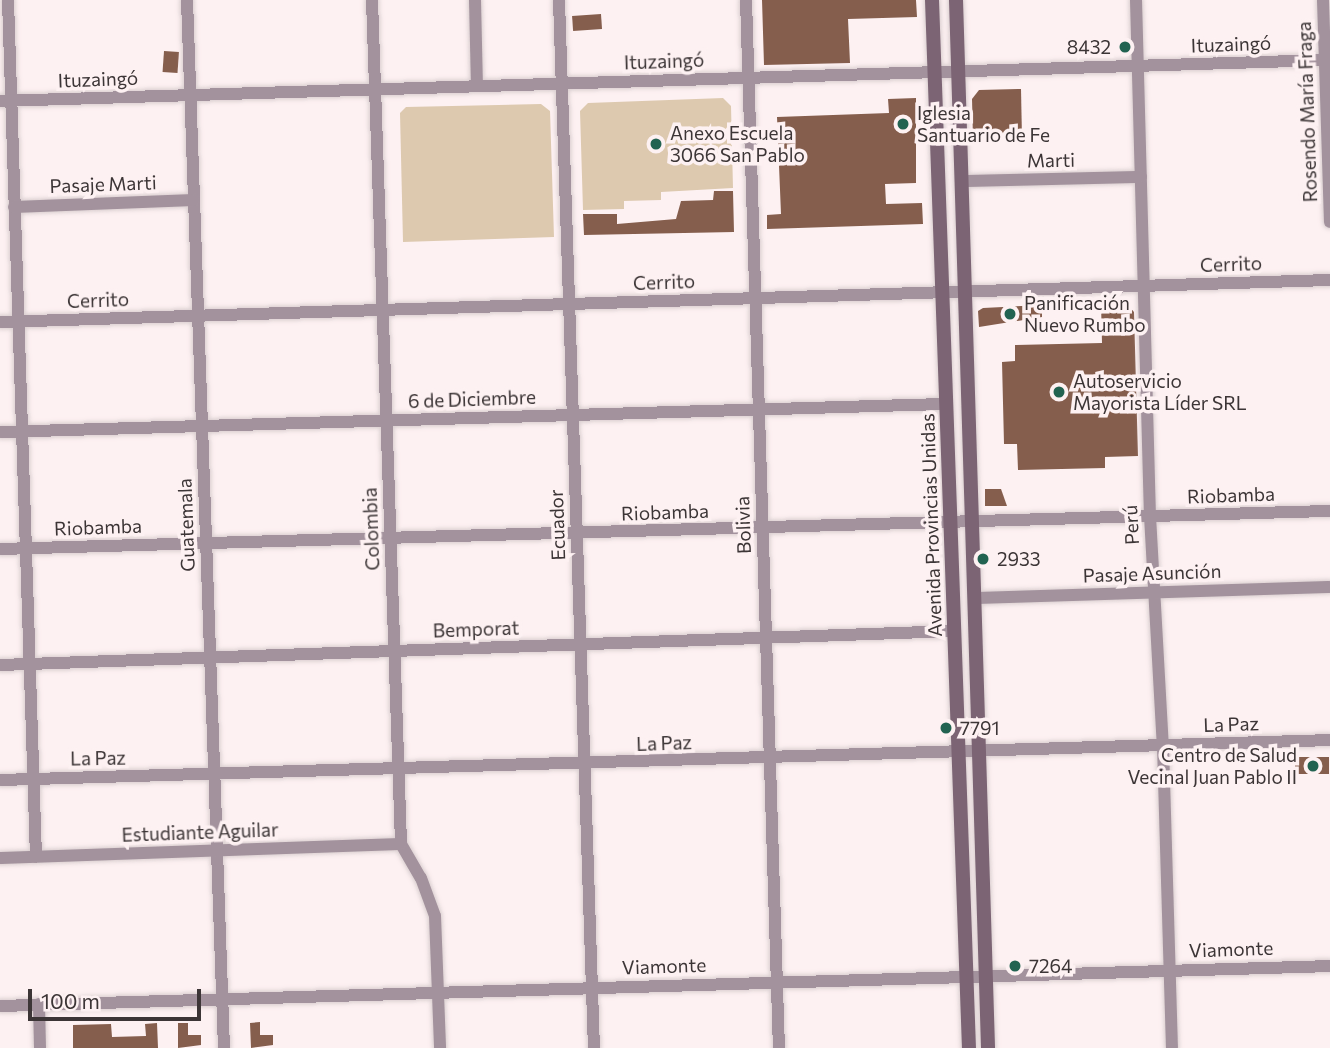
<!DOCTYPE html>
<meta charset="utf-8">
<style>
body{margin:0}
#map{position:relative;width:1330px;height:1048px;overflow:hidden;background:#fdf1f2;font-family:Commissioner,sans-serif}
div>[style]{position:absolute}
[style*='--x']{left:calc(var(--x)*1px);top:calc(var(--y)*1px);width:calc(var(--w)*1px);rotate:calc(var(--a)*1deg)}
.green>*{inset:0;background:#ddc9af}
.building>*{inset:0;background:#855e4d;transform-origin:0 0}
.roads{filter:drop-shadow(0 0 2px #dacfd0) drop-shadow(0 0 2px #dacfd0)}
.minor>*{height:12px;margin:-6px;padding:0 6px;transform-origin:6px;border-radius:6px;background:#a3929d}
.secondary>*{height:14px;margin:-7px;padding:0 7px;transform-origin:7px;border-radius:7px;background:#7c6474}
.dots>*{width:19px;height:19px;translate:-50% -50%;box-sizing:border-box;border:4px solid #fdf1f2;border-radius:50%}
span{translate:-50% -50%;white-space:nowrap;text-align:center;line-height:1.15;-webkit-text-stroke:7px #fdf1f2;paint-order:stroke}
.street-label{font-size:19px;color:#3c3536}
.poi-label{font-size:19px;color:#3c3536}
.right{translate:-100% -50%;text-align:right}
.left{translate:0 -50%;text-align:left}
.scale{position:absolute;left:28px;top:989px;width:173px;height:32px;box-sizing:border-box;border:4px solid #3c3536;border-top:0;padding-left:9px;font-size:21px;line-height:24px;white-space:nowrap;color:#3c3536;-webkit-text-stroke:5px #fdf1f2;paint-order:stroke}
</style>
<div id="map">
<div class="green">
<i style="clip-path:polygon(723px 98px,731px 106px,733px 188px,661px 192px,661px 200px,624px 201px,624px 209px,583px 210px,580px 111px,588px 103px)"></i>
<i style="clip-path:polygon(541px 104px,550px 111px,554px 237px,403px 242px,400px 113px,406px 107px)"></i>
</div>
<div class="building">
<i style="clip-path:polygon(762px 0,916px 0,917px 17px,848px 19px,850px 63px,764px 65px)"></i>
<i style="left:601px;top:14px;width:15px;height:29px;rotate:86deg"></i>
<i style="left:164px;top:51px;width:15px;height:21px;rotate:4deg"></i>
<i style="clip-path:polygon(1021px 89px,1022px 139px,973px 140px,972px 99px,979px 90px)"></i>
<i style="clip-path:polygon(916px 98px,916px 183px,885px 184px,886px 204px,922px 203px,923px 224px,767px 229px,767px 215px,781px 214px,777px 117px,889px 113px,888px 99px)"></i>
<i style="clip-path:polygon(714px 191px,733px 191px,734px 232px,584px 235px,583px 214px,617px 214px,617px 224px,676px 219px,681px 201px,713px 200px)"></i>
<i style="clip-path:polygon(1126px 303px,1134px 312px,1138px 456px,1105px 457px,1105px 468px,1018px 470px,1017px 444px,1004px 444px,1002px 362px,1015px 361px,1015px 345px,1102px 343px,1101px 304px)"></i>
<i style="clip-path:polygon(1042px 305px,1042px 317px,979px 327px,978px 311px,983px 308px)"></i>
<i style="clip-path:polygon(985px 489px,1001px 489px,1007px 506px,985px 506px)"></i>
<i style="left:1329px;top:757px;width:17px;height:34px;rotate:90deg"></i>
<i style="clip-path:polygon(260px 1022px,260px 1035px,273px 1035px,273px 1045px,251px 1048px,250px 1023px)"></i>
<i style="clip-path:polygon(157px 1023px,158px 1048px,73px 1048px,73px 1025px,111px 1024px,112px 1037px,146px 1036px,145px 1024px)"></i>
<i style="clip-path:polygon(178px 1023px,188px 1023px,188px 1035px,201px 1035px,201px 1045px,178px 1048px)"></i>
</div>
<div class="roads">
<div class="minor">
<i style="--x:8;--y:0;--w:857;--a:88.13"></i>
<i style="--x:187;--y:0;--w:1049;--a:87.98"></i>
<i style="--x:372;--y:0;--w:844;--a:88.03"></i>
<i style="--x:401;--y:844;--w:39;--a:60"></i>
<i style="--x:421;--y:878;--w:40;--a:69.8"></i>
<i style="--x:435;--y:916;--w:132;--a:87.8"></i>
<i style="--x:475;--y:0;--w:86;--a:88.7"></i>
<i style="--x:559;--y:0;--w:1049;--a:88.09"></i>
<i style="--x:746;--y:0;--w:1049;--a:88.2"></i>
<i style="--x:1136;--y:0;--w:516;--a:88.45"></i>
<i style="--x:1150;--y:516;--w:230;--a:86.8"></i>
<i style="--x:1163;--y:746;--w:302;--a:88.3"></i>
<i style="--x:1323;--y:0;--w:222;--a:88.2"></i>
<i style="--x:0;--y:101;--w:1331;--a:-1.77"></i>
<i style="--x:962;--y:181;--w:179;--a:-1.3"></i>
<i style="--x:14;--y:207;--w:180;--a:-2.2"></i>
<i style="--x:0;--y:322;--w:1331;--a:-1.81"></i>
<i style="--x:0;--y:432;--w:946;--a:-1.7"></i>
<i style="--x:0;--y:549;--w:1331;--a:-1.64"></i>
<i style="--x:975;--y:598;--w:355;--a:-1.8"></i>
<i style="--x:0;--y:665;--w:955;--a:-2.04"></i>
<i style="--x:0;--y:780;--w:1331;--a:-1.72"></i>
<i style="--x:0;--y:858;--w:401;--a:-2"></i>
<i style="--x:39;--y:1004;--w:44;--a:88.7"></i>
<i style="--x:0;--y:1006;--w:1331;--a:-1.72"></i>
</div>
<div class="secondary">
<i style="--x:932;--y:0;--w:1049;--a:87.98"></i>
<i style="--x:956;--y:0;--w:1048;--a:88.25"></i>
</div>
</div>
<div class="dots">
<i style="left:1125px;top:47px;background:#226351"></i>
<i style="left:903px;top:124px;background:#226351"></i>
<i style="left:656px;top:144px;background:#226351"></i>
<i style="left:1010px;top:314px;background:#226351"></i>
<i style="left:1059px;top:392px;background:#226351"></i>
<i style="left:983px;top:559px;background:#226351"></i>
<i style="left:946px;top:728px;background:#226351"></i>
<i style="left:1313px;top:766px;background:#226351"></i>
<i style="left:1015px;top:966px;background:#226351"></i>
</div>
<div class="street-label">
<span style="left:1231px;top:44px;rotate:-2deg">Ituzaingó</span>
<span style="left:664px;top:61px;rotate:-2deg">Ituzaingó</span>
<span style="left:98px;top:79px;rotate:-2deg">Ituzaingó</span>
<span style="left:1307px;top:112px;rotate:-92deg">Rosendo María Fraga</span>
<span style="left:1051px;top:160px;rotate:-1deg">Marti</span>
<span style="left:103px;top:184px;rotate:-2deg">Pasaje Marti</span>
<span style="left:1231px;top:264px;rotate:-2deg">Cerrito</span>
<span style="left:664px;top:282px;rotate:-2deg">Cerrito</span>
<span style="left:98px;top:300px;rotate:-2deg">Cerrito</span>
<span style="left:472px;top:399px;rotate:-2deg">6 de Diciembre</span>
<span style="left:1231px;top:495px;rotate:-2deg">Riobamba</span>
<span style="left:665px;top:512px;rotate:-2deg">Riobamba</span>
<span style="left:186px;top:525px;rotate:-92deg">Guatemala</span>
<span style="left:557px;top:525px;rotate:-92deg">Ecuador</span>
<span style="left:743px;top:525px;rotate:-92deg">Bolivia</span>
<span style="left:931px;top:525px;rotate:-92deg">Avenida Provincias Unidas</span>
<span style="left:1131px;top:525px;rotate:-93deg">Perú</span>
<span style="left:98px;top:527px;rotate:-2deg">Riobamba</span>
<span style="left:371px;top:529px;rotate:-92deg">Colombia</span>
<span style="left:1152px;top:573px;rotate:-2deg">Pasaje Asunción</span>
<span style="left:476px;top:629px;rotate:-2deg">Bemporat</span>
<span style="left:1231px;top:724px;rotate:-2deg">La Paz</span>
<span style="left:664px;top:743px;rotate:-2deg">La Paz</span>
<span style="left:98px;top:758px;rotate:-1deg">La Paz</span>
<span style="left:200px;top:832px;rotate:-2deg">Estudiante Aguilar</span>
<span style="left:1231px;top:949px;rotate:-2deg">Viamonte</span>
<span style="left:664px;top:966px;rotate:-2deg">Viamonte</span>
</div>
<div class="poi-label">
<span class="right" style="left:1111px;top:47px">8432</span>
<span class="left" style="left:917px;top:124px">Iglesia<br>Santuario de Fe</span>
<span class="left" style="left:670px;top:144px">Anexo Escuela<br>3066 San Pablo</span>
<span class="left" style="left:1024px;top:314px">Panificación<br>Nuevo Rumbo</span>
<span class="left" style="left:1073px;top:392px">Autoservicio<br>Mayorista Líder SRL</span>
<span class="left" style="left:997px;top:559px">2933</span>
<span class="left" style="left:960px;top:728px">7791</span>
<span class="right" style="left:1297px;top:766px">Centro de Salud<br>Vecinal Juan Pablo II</span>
<span class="left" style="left:1029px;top:966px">7264</span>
</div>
<div class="scale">100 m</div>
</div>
